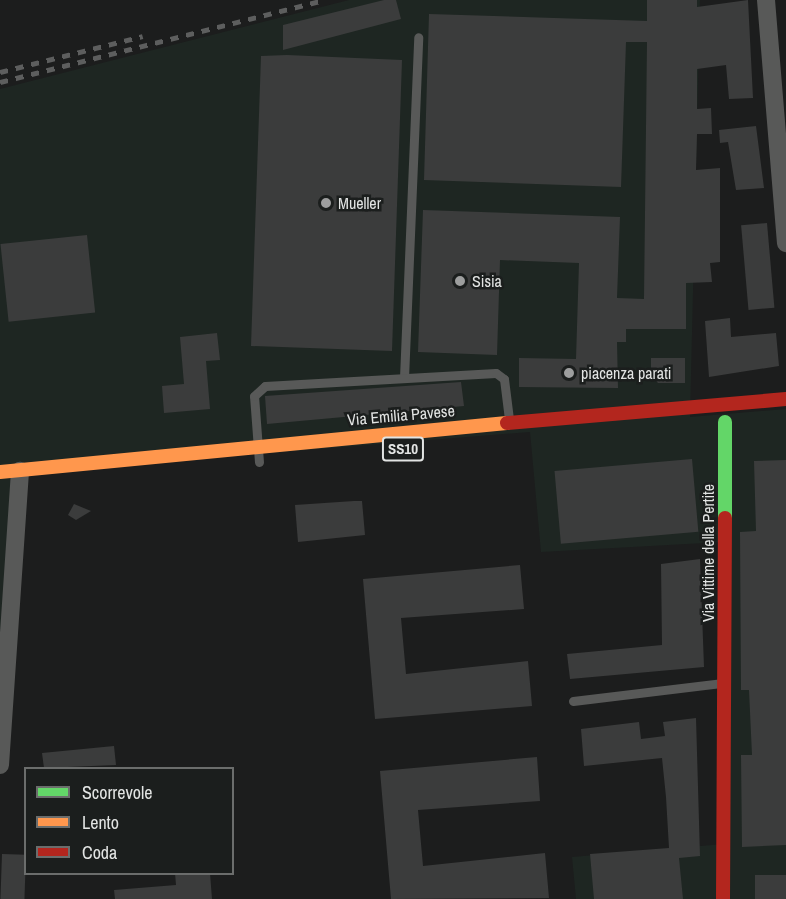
<!DOCTYPE html>
<style>
body{margin:0}
#map{position:relative;width:786px;height:899px;overflow:hidden;background:#1c1d1d;font-family:"Archivo Narrow",sans-serif}
div>[style]{position:absolute}
[style*='--x']{left:calc(var(--x)*1px);top:calc(var(--y)*1px);width:calc(var(--w)*1px);rotate:calc(var(--a)*1deg)}
.built>*{inset:0;background:#1e2622}
.building>*{inset:0;background:#3b3c3c;transform-origin:0 0}
.lane>*{height:9px;margin:-4.5px;padding:0 4.5px;transform-origin:4.5px;border-radius:4.5px;background:#585958}
.street>*{height:18px;margin:-9px;padding:0 9px;transform-origin:9px;border-radius:9px;background:#585958}
.fast>*{height:14px;margin:-7px;padding:0 7px;transform-origin:7px;border-radius:7px;background:#63d668}
.slow>*{height:14px;margin:-7px;padding:0 7px;transform-origin:7px;border-radius:7px;background:#ff974d}
.jam>*{height:14px;margin:-7px;padding:0 7px;transform-origin:7px;border-radius:7px;background:#b3261e}
.rail>*{height:4.5px;margin-top:-2.25px;transform-origin:0;background:repeating-linear-gradient(90deg,#5d5e5e 0 8px,transparent 0 16px)}
.dots>*{width:16px;height:16px;translate:-50% -50%;box-sizing:border-box;border:3px solid #1b1e1d;border-radius:50%}
span{translate:-50% -50%;white-space:nowrap;text-align:center;line-height:1.15;-webkit-text-stroke:5px #1b1e1d;paint-order:stroke}
.shield-label span{padding:2px 4px;background:#1b1e1d;border:2px solid;border-radius:4px;-webkit-text-stroke-width:0}
.shield-label{font-size:15px;color:#e2e4e3;font-weight:700}
.poi-label{font-size:16px;color:#e2e4e3}
.left{translate:0 -50%;text-align:left}
.street-label{font-size:16px;color:#e2e4e3}
.legend{position:absolute;left:24px;top:767px;width:210px;height:108px;box-sizing:border-box;background:#1b1e1d;border:2px solid #6b6d6c;margin:0;padding:8px 10px;list-style:none;font-size:18px;color:#e2e4e3}
.legend li{display:flex;align-items:center;gap:12px;height:30px}
.legend b{width:30px;border:2px solid #6b6d6c}
</style>
<div id="map">
<div class="built">
<i style="clip-path:polygon(349px 0,700px 0,690px 417px,786px 409px,786px 899px,576px 899px,572px 857px,724px 844px,723px 542px,541px 552px,530px 432px,20px 473px,0 733px,0 89px)"></i>
</div>
<div class="building">
<i style="clip-path:polygon(384px 0,396px 0,401px 19px,283px 50px,283px 25px)"></i>
<i style="clip-path:polygon(647px 0,697px 0,697px 7px,748px 0,753px 98px,729px 99px,726px 65px,697px 69px,697px 109px,711px 108px,712px 134px,697px 134px,696px 170px,720px 168px,720px 262px,710px 263px,712px 282px,686px 283px,686px 329px,626px 329px,626px 342px,617px 342px,618px 388px,519px 387px,519px 358px,576px 359px,579px 263px,500px 260px,497px 355px,418px 352px,423px 210px,620px 217px,617px 298px,644px 299px,647px 42px,626px 42px,621px 187px,424px 180px,429px 14px,647px 21px)"></i>
<i style="clip-path:polygon(287px 55px,402px 60px,392px 351px,251px 346px,261px 56px)"></i>
<i style="clip-path:polygon(756px 126px,764px 188px,736px 190px,728px 142px,720px 143px,719px 130px)"></i>
<i style="left:767px;top:223px;width:85px;height:26px;rotate:85deg"></i>
<i style="left:87px;top:235px;width:78px;height:87px;rotate:84deg"></i>
<i style="clip-path:polygon(730px 318px,731px 337px,776px 333px,779px 366px,709px 377px,705px 321px)"></i>
<i style="clip-path:polygon(217px 333px,220px 360px,206px 361px,210px 409px,164px 413px,162px 386px,184px 384px,180px 337px)"></i>
<i style="clip-path:polygon(651px 358px,685px 358px,685px 383px,658px 383px,651px 375px)"></i>
<i style="clip-path:polygon(461px 382px,464px 406px,267px 424px,265px 396px)"></i>
<i style="left:692px;top:459px;width:73px;height:138px;rotate:85deg"></i>
<i style="clip-path:polygon(786px 460px,786px 845px,742px 847px,741px 755px,752px 755px,749px 690px,741px 690px,740px 532px,756px 531px,754px 461px)"></i>
<i style="clip-path:polygon(354px 501px,362px 501px,365px 535px,298px 542px,295px 505px)"></i>
<i style="clip-path:polygon(74px 504px,91px 511px,76px 520px,68px 515px)"></i>
<i style="clip-path:polygon(700px 559px,704px 667px,570px 679px,567px 654px,662px 645px,661px 564px)"></i>
<i style="clip-path:polygon(520px 565px,524px 609px,401px 618px,406px 674px,528px 661px,532px 706px,375px 719px,363px 579px)"></i>
<i style="clip-path:polygon(696px 718px,700px 856px,679px 858px,683px 899px,594px 899px,590px 854px,669px 848px,666px 797px,662px 758px,584px 766px,581px 729px,639px 722px,641px 739px,665px 736px,663px 722px)"></i>
<i style="clip-path:polygon(114px 746px,116px 765px,44px 768px,42px 753px)"></i>
<i style="clip-path:polygon(537px 757px,540px 801px,418px 810px,423px 866px,545px 853px,549px 898px,391px 899px,380px 771px)"></i>
<i style="left:2px;top:854px;width:24px;height:45px;rotate:2deg"></i>
<i style="clip-path:polygon(175px 873px,210px 873px,212px 899px,115px 899px,114px 890px,176px 885px)"></i>
<i style="left:755px;top:875px;width:31px;height:24px"></i>
</div>
<div class="lane">
<i style="--x:404;--y:378;--w:341;--a:-87.6"></i>
<i style="--x:259;--y:462;--w:66;--a:-94.3"></i>
<i style="--x:254;--y:396;--w:15;--a:-42"></i>
<i style="--x:265;--y:386;--w:231;--a:-3.2"></i>
<i style="--x:496;--y:373;--w:10;--a:37"></i>
<i style="--x:504;--y:379;--w:40;--a:82.9"></i>
<i style="--x:573;--y:701;--w:149;--a:-6.9"></i>
</div>
<div class="street">
<i style="--x:766;--y:0;--w:244;--a:85.3"></i>
<i style="--x:0;--y:765;--w:295;--a:-86.1"></i>
</div>
<div class="fast">
<i style="--x:725;--y:518;--w:96;--a:-90"></i>
</div>
<div class="slow">
<i style="--x:0;--y:472;--w:509;--a:-5.52"></i>
</div>
<div class="jam">
<i style="--x:507;--y:423;--w:280;--a:-4.9"></i>
<i style="--x:723;--y:899;--w:381;--a:-89.7"></i>
</div>
<div class="rail">
<i style="--x:0;--y:72;--w:147;--a:-14.1"></i>
<i style="--x:0;--y:82;--w:334;--a:-14.2"></i>
</div>
<div class="dots">
<i style="left:326px;top:203px;background:#9d9e9e"></i>
<i style="left:460px;top:281px;background:#9d9e9e"></i>
<i style="left:569px;top:373px;background:#9d9e9e"></i>
</div>
<div class="shield-label">
<span style="left:403px;top:449px">SS10</span>
</div>
<div class="poi-label">
<span class="left" style="left:338px;top:203px">Mueller</span>
<span class="left" style="left:472px;top:281px">Sisia</span>
<span class="left" style="left:581px;top:373px">piacenza parati</span>
</div>
<div class="street-label">
<span style="left:401px;top:415px;rotate:-5deg">Via Emilia Pavese</span>
<span style="left:708px;top:553px;rotate:-90deg">Via Vittime della Pertite</span>
</div>
<ul class="legend">
<li><b style="height:8px;background:#63d668"></b>Scorrevole</li>
<li><b style="height:8px;background:#ff974d"></b>Lento</li>
<li><b style="height:8px;background:#b3261e"></b>Coda</li>
</ul>
</div>
